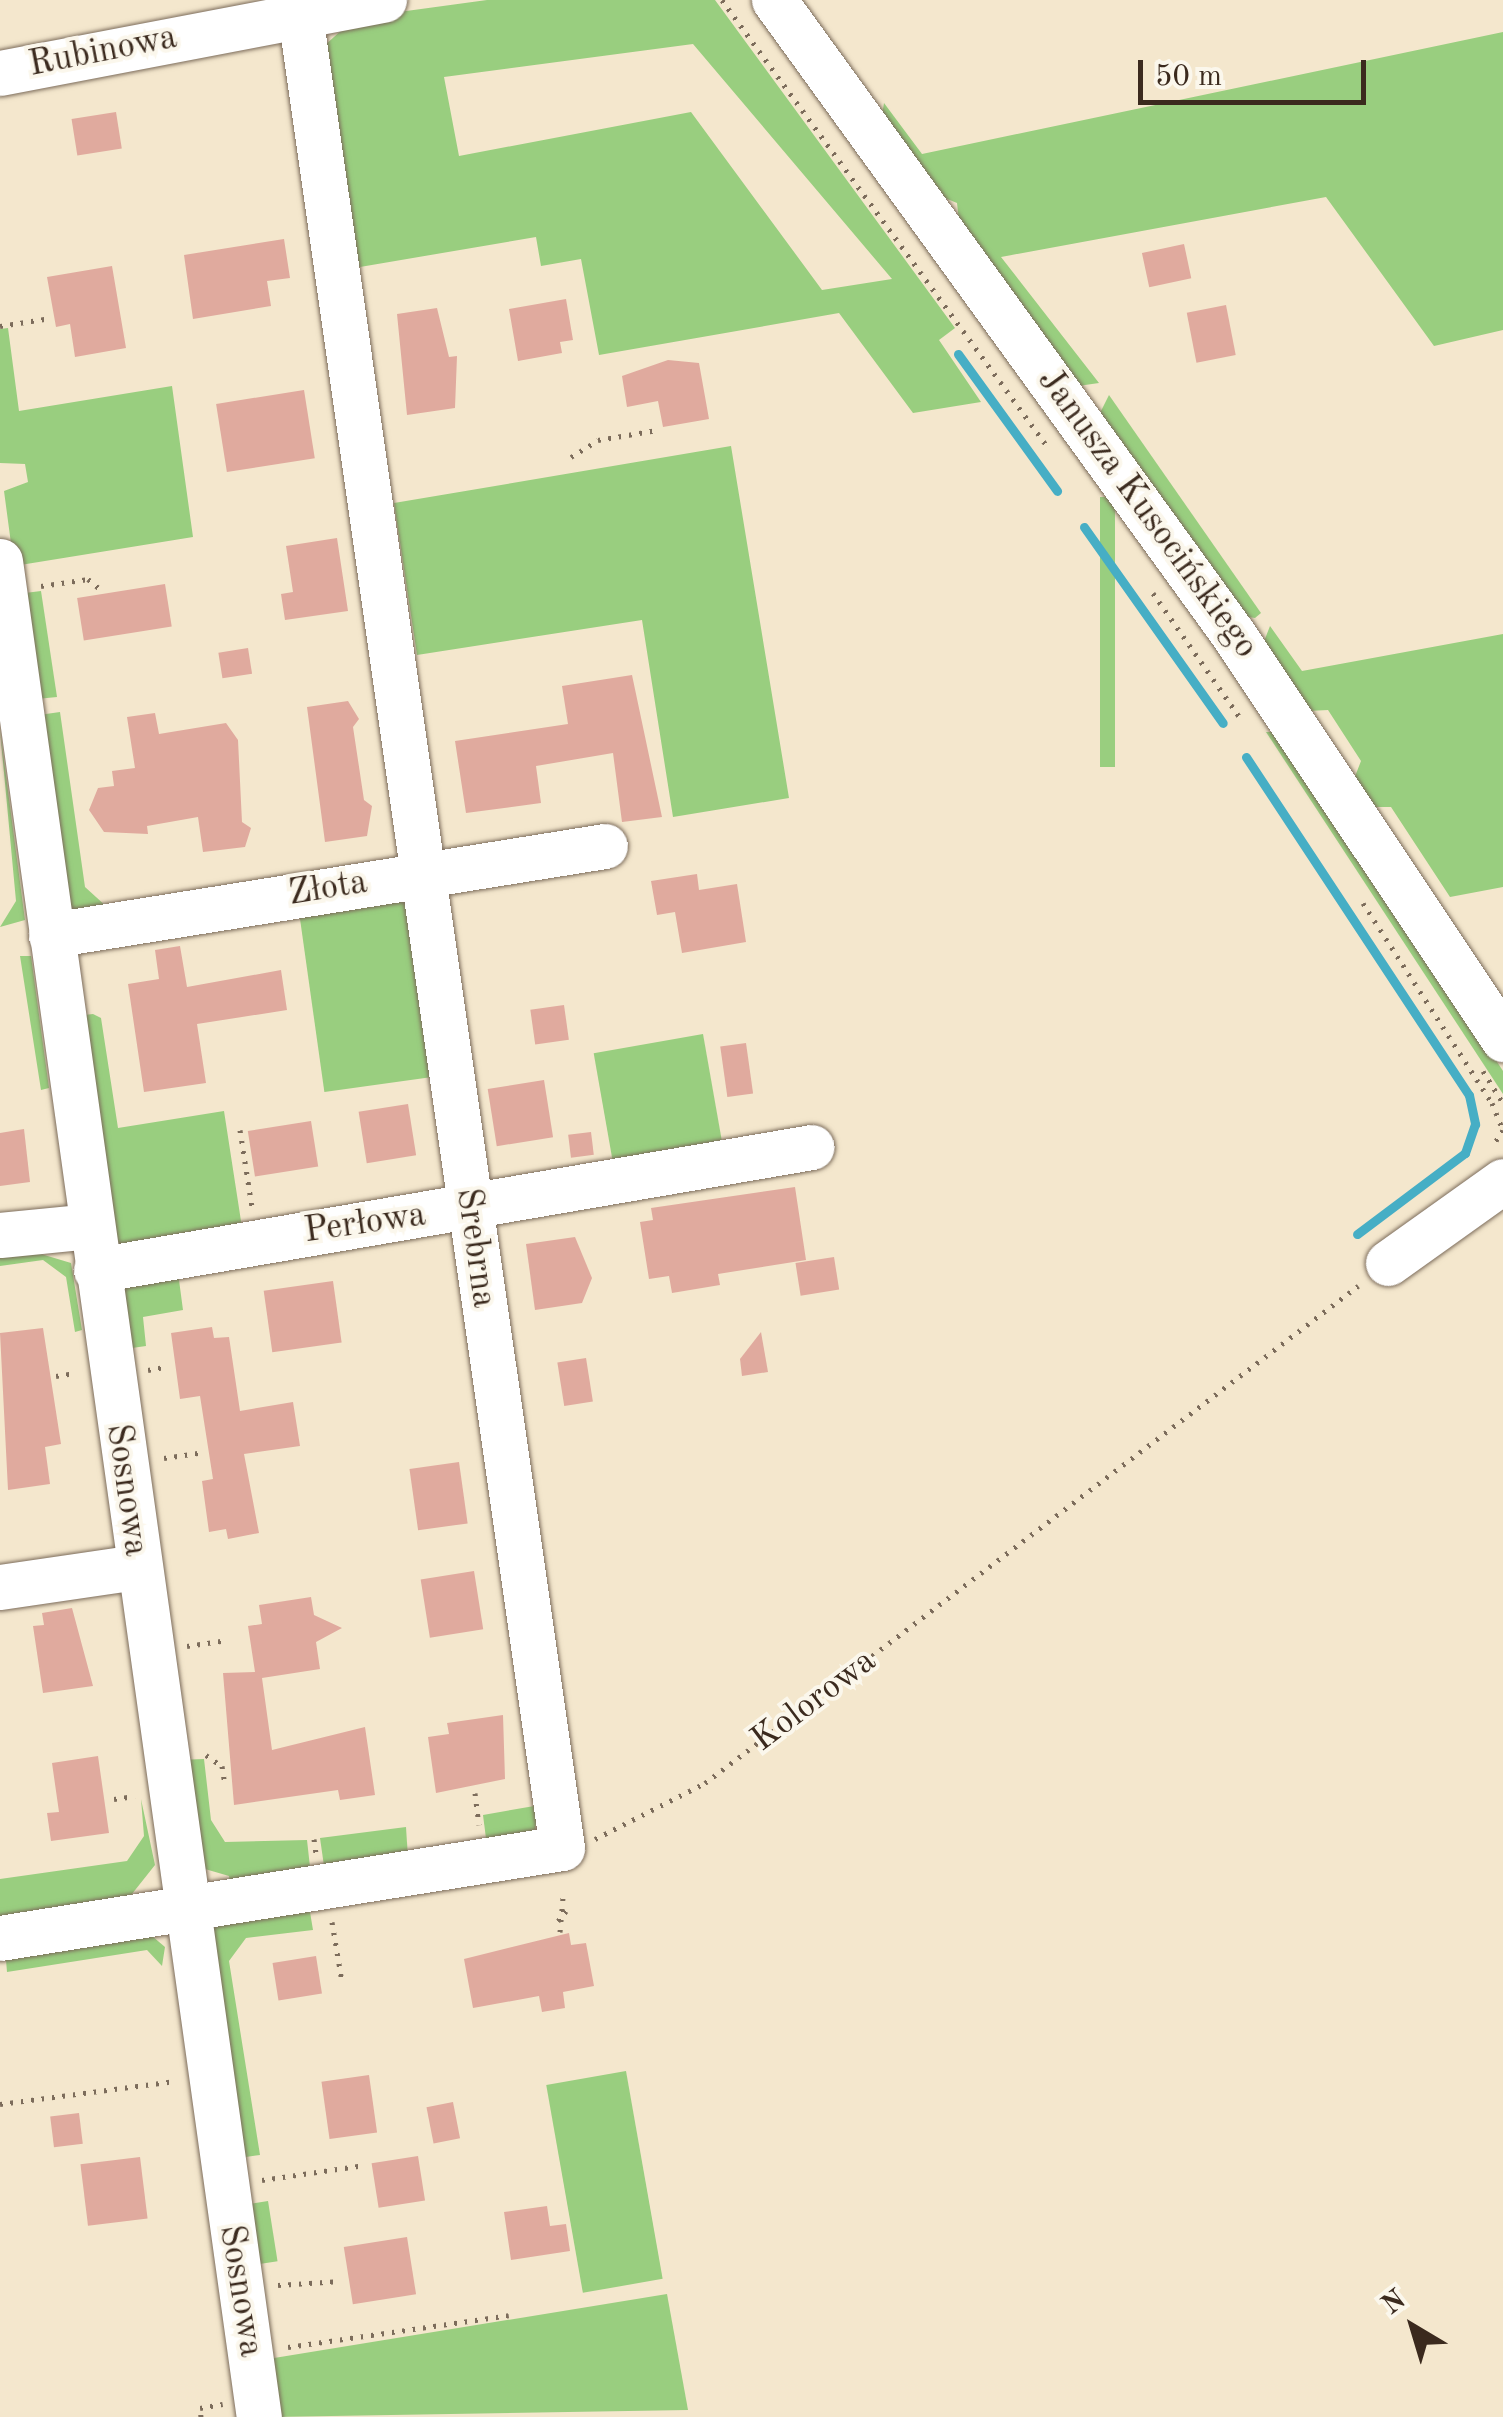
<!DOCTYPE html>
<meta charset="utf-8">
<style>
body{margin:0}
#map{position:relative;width:1503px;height:2417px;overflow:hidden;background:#f4e7cd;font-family:"Old Standard TT",serif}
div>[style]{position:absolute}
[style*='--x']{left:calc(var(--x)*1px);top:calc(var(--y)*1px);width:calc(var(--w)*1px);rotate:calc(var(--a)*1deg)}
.green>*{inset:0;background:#99ce7f;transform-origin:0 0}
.stream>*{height:9px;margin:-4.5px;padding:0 4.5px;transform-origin:4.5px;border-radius:4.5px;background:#46aec5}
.building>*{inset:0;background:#e0aa9e;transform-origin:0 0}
.path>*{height:5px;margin-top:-2.5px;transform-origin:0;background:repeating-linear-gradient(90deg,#7c6c5b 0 2.5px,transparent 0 10.5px)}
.roads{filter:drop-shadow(0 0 2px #7c6c5b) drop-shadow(0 0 2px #7c6c5b)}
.minor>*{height:45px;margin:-22.5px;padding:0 22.5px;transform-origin:22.5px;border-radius:22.5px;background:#fff}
span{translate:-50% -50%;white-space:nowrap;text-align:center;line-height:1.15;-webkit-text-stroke:8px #fbf7ec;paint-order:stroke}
.street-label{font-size:35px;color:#3b2a1e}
.north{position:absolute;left:1363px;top:2277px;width:100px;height:100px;-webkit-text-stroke:8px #fbf7ec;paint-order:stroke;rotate:322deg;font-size:28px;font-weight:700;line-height:40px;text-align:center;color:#3b2a1e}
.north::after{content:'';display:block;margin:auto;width:35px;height:45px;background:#3b2a1e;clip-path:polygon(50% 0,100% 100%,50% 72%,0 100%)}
.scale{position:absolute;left:1138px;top:60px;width:228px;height:45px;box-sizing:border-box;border:5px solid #3b2a1e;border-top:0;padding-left:12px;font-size:30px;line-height:35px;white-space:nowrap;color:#3b2a1e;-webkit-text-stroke:8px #fbf7ec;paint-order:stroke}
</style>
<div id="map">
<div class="green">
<i style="clip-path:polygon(evenodd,487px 0,715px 0,955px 328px,939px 340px,981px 402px,913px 413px,839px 313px,599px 355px,581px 259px,541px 266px,536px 237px,360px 267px,347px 257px,324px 46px,355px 18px,487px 0,693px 44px,892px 279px,822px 290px,691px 112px,459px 156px,444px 77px,693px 44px)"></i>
<i style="clip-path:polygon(1503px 32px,1503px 330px,1434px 346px,1326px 197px,1001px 257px,1099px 383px,1078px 386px,959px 221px,957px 203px,940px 196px,882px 115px,884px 103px,922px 154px)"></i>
<i style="clip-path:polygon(8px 328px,19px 411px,172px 386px,193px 537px,14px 566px,4px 491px,28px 482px,25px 464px,0 463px,0 329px)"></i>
<i style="clip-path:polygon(1109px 395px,1261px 613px,1255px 618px,1242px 616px,1099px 415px)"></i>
<i style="clip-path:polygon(731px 446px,789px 798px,673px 817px,642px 620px,417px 655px,394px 503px)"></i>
<i style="left:1100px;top:497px;width:15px;height:270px"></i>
<i style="clip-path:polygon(41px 591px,57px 697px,37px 699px,17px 594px)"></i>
<i style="clip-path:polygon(1270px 626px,1302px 671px,1503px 634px,1503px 887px,1450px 897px,1391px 807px,1373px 807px,1354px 779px,1361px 761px,1328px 710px,1308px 711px,1263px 644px)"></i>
<i style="clip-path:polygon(60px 712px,85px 887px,107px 907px,71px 914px,39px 715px)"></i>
<i style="clip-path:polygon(0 730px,25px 920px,0 927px,16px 901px)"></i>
<i style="clip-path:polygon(1266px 732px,1281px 732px,1342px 823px,1503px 1071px,1503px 1094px)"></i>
<i style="left:405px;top:897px;width:182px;height:107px;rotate:82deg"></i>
<i style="clip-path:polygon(20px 956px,31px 956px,49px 1088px,41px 1090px)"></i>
<i style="clip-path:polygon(93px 1014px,101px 1018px,118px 1128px,224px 1111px,243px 1234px,113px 1260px,76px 1016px)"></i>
<i style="left:703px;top:1034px;width:108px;height:111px;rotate:80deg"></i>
<i style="clip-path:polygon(39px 1245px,41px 1254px,71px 1263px,82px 1330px,75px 1332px,66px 1277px,43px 1260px,0 1266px,0 1247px)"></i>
<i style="clip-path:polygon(177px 1265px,183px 1310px,143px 1317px,146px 1346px,125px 1349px,122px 1273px)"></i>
<i style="clip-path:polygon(204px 1759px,211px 1820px,225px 1842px,307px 1840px,311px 1876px,230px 1886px,229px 1876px,205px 1869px,177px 1760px)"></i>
<i style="clip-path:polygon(141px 1799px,155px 1865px,128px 1899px,0 1925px,0 1879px,127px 1861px,144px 1836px)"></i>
<i style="clip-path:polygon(540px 1805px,533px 1837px,488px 1854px,483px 1815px)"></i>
<i style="clip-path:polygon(406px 1827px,408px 1858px,325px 1873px,320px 1838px)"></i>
<i style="clip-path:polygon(308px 1900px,313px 1930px,246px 1938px,229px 1961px,260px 2155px,239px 2158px,210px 1927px)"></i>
<i style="clip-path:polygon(152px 1936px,165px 1947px,162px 1966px,147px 1950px,7px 1972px,6px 1960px)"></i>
<i style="left:626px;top:2071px;width:211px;height:81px;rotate:80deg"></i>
<i style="left:268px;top:2201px;width:61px;height:23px;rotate:81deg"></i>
<i style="clip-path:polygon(667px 2294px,688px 2410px,272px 2417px,268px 2359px)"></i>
</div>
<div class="stream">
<i style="--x:958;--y:354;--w:169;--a:54.1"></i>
<i style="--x:1084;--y:527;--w:240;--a:54.7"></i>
<i style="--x:1246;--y:757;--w:405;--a:56.6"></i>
<i style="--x:1469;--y:1095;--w:30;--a:78"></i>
<i style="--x:1475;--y:1124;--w:31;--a:109"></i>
<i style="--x:1465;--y:1153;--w:135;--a:143.1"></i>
</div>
<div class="building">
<i style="left:116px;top:112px;width:37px;height:45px;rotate:81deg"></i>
<i style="clip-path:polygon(284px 239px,290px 278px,267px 281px,271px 306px,193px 319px,184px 255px)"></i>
<i style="left:1184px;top:244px;width:35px;height:43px;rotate:78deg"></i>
<i style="clip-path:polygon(112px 266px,126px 348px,75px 357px,70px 324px,56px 327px,47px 277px)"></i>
<i style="clip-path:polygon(566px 299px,573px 340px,560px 342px,562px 353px,518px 361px,509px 309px)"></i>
<i style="left:1226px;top:305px;width:51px;height:40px;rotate:79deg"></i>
<i style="clip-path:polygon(437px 308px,449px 357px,457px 356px,455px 408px,407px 415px,397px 314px)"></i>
<i style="clip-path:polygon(668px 360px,699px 363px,709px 419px,663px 427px,658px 401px,627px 407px,622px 376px)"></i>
<i style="left:304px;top:390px;width:69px;height:89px;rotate:81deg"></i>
<i style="clip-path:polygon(337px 538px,348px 611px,285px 620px,281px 594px,293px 592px,286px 546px)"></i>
<i style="left:165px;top:584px;width:43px;height:89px;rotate:81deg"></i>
<i style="left:248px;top:648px;width:26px;height:30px;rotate:81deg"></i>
<i style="clip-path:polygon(632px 675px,662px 817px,622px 822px,613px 753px,536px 766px,541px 803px,466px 813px,455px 741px,568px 724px,562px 686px)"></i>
<i style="clip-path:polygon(348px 701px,359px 719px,353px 727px,364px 800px,372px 806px,367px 836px,325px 842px,307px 707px)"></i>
<i style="clip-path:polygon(155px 713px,159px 734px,226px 723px,238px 740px,242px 822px,251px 828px,245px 847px,203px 852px,198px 817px,147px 826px,148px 834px,104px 832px,89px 810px,98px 788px,114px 786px,112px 771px,135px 768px,127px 717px)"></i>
<i style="clip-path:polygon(697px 874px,699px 890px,737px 884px,746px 942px,682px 953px,675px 912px,657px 915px,651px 881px)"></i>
<i style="clip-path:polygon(180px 946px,187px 987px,281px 970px,287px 1010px,197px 1024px,206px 1083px,144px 1092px,128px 984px,159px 979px,155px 950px)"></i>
<i style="left:564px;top:1005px;width:35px;height:34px;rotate:82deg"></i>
<i style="left:746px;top:1043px;width:51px;height:26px;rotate:82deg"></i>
<i style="left:544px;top:1080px;width:58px;height:57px;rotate:81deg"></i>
<i style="left:408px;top:1104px;width:52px;height:50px;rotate:81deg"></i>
<i style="left:311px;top:1121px;width:46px;height:64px;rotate:81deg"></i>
<i style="clip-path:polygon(24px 1129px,30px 1182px,0 1186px,0 1133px)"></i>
<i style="left:591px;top:1132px;width:23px;height:23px;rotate:83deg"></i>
<i style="clip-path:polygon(795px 1187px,806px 1260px,718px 1274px,720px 1285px,672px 1293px,669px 1276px,649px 1279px,640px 1222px,653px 1220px,651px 1208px)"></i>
<i style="clip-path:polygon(575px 1237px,592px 1278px,582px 1303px,535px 1310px,526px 1244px)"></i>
<i style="left:834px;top:1257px;width:33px;height:39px;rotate:81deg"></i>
<i style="left:333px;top:1281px;width:62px;height:70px;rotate:82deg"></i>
<i style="clip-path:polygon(212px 1327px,214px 1338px,229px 1337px,240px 1411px,293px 1402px,300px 1446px,244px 1454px,259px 1533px,228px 1539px,226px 1529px,209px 1532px,202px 1481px,213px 1479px,200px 1396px,180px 1399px,171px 1333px)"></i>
<i style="clip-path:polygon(43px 1328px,61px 1444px,45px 1447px,50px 1484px,8px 1490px,0 1333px)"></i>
<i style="clip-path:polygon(761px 1332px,768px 1372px,742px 1376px,740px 1359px)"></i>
<i style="left:586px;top:1358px;width:44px;height:29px;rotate:81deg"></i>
<i style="left:459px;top:1462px;width:62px;height:50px;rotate:82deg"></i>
<i style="left:474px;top:1571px;width:59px;height:54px;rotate:81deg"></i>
<i style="clip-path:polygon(311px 1597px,314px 1615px,342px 1628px,316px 1642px,320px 1669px,262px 1678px,272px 1750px,365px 1727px,375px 1795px,340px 1800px,338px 1790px,234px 1805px,223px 1673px,255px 1672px,248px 1626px,262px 1624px,259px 1605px)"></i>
<i style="clip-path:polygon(72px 1608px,93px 1686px,43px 1693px,33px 1626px,44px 1625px,42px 1613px)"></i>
<i style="clip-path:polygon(503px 1715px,505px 1779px,436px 1793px,428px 1737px,449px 1734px,447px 1723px)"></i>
<i style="clip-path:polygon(98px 1756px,109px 1833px,51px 1841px,47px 1813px,59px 1812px,52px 1763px)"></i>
<i style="clip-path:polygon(569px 1933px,571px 1945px,586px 1943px,594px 1986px,563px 1992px,565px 2008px,542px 2012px,539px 1996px,473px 2008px,464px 1959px)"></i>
<i style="left:316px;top:1956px;width:38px;height:44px;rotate:81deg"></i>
<i style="left:369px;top:2075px;width:58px;height:48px;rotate:82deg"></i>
<i style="left:453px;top:2102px;width:37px;height:27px;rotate:79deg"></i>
<i style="left:79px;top:2113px;width:31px;height:29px;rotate:83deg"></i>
<i style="left:418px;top:2156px;width:45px;height:47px;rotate:81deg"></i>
<i style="left:140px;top:2157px;width:62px;height:60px;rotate:83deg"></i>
<i style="clip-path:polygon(547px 2206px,550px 2226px,566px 2224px,570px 2251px,511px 2260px,504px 2212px)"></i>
<i style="left:407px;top:2237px;width:58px;height:64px;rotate:81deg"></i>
</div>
<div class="path">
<i style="--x:722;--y:0;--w:552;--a:53.92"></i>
<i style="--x:0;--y:326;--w:45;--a:-9"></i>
<i style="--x:571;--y:457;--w:32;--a:-32"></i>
<i style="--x:598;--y:440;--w:60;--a:-9.6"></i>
<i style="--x:41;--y:586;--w:48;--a:-8.5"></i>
<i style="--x:88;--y:579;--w:16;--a:40"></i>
<i style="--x:1153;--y:593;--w:154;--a:55.1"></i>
<i style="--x:1363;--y:903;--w:238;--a:57.2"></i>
<i style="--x:1492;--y:1103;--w:29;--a:68"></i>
<i style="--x:1503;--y:1130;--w:17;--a:123"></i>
<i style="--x:1483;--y:1071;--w:38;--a:58"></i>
<i style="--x:240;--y:1130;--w:78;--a:81.1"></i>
<i style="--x:148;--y:1370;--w:17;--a:-10"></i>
<i style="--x:56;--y:1376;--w:20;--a:-9"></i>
<i style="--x:164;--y:1458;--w:41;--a:-8.3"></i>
<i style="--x:187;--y:1646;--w:41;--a:-8.3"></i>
<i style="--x:206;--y:1755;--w:19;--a:35"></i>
<i style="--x:222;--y:1766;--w:20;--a:81"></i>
<i style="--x:475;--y:1793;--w:32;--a:83"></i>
<i style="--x:114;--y:1799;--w:21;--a:-8"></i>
<i style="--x:314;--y:1839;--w:14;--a:82"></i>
<i style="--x:595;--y:1839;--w:123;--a:-27"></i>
<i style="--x:705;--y:1783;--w:821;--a:-37.27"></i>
<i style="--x:558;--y:1921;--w:13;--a:-51"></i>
<i style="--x:332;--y:1922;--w:61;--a:80.5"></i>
<i style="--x:560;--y:1932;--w:37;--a:-85"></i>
<i style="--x:0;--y:2104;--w:177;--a:-7.5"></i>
<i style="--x:262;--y:2180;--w:104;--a:-8.3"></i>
<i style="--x:278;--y:2285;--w:63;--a:-3.6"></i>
<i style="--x:288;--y:2347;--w:223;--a:-8.2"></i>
<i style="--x:201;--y:2417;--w:9;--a:-96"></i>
<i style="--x:200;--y:2408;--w:23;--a:-10"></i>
</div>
<div class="roads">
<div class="minor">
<i style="--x:774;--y:0;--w:783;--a:54.1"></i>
<i style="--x:1233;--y:634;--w:487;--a:56.3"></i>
<i style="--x:0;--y:73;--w:391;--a:-10.8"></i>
<i style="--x:0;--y:561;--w:1874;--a:82.06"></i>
<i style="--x:51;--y:935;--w:561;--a:-9.13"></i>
<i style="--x:0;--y:1235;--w:90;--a:-5.7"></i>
<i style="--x:1388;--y:1263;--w:141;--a:-35.5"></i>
<i style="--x:96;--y:1270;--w:726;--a:-9.75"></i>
<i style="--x:0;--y:1587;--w:138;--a:-8.3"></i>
<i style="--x:0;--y:1938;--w:569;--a:-9.1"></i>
<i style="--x:562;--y:1848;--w:1853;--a:-98.13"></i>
</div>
</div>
<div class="street-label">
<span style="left:103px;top:52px;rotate:-11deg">Rubinowa</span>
<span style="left:1147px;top:514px;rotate:54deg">Janusza Kusocińskiego</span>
<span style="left:328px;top:889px;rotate:-9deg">Złota</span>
<span style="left:365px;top:1224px;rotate:-8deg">Perłowa</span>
<span style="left:475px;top:1248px;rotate:82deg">Srebrna</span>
<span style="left:126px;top:1490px;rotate:82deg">Sosnowa</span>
<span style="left:814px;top:1701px;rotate:-37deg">Kolorowa</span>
<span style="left:240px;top:2291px;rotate:81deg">Sosnowa</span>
</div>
<div class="north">N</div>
<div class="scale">50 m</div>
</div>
